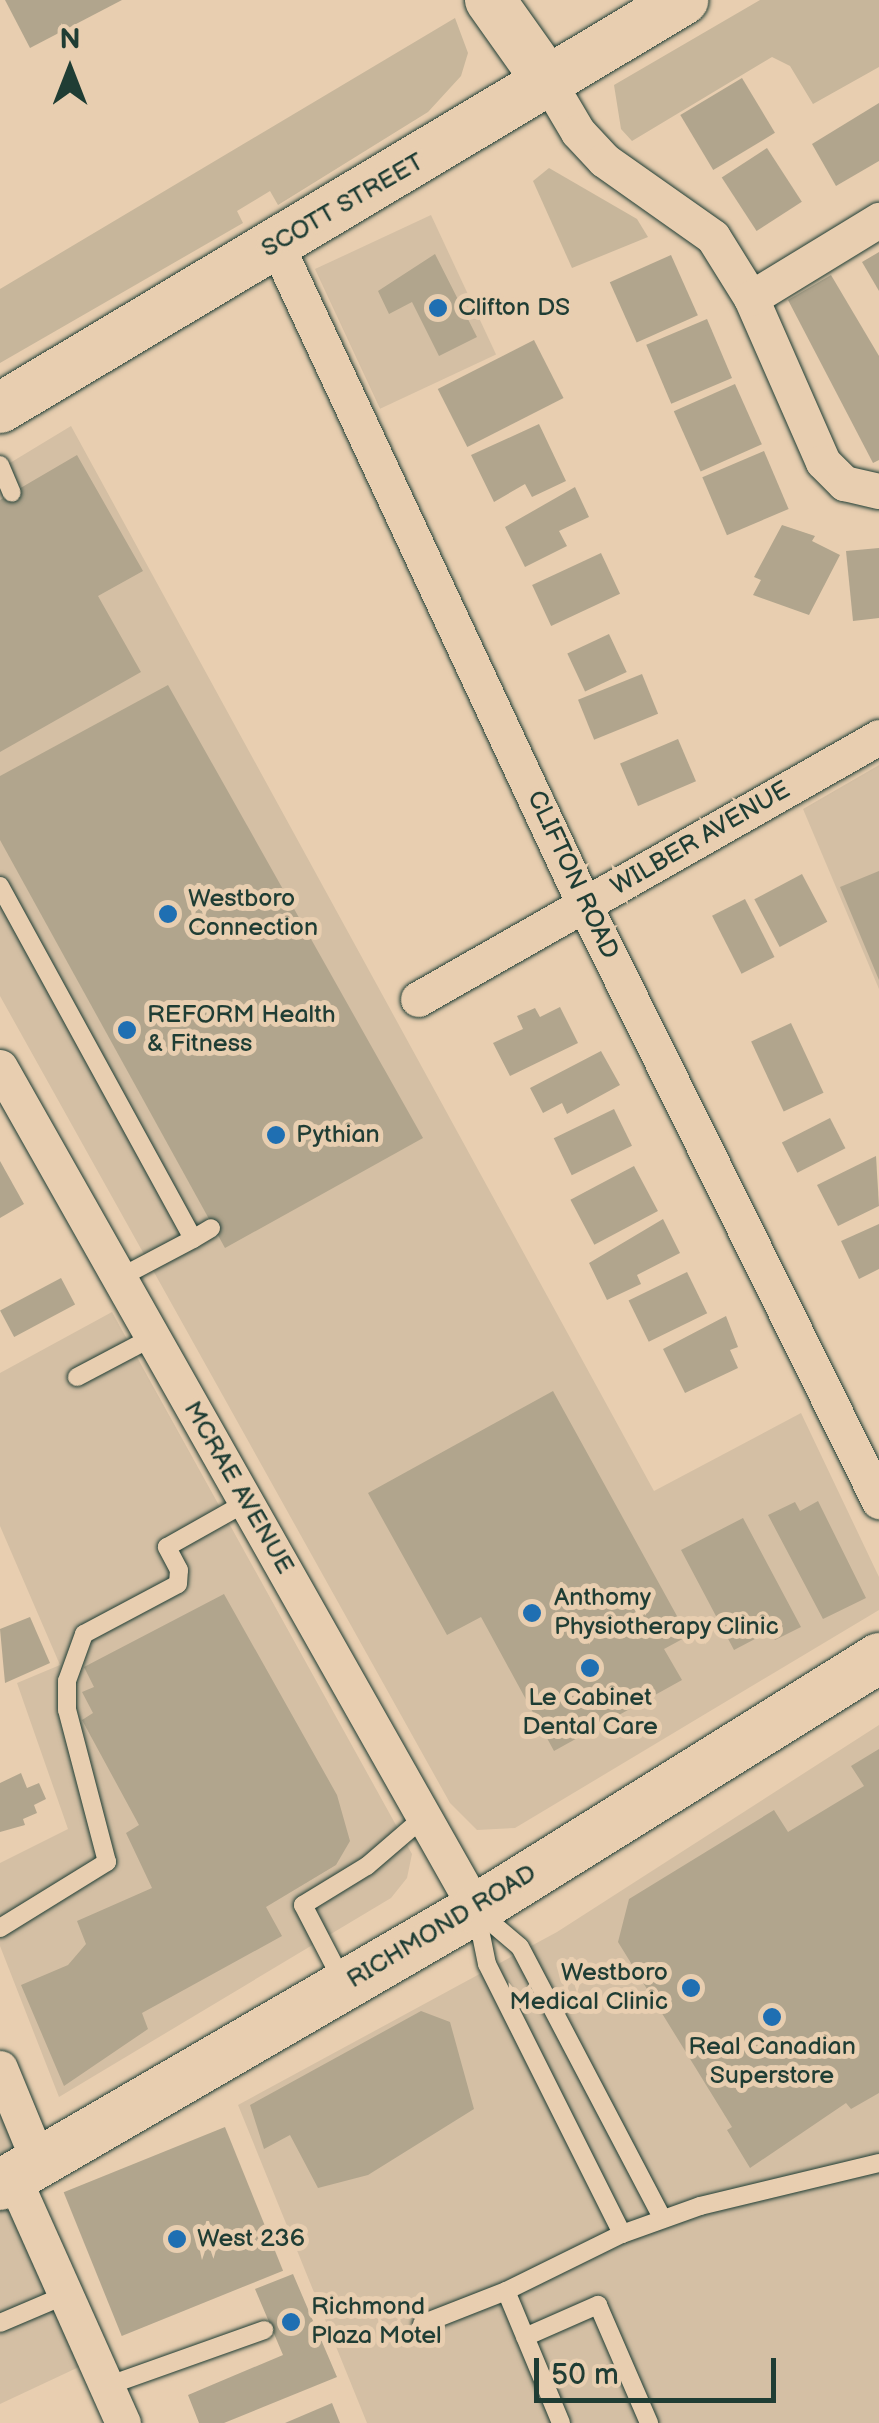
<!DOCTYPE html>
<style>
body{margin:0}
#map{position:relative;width:879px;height:2423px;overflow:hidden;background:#e8ceb0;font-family:"Balsamiq Sans",sans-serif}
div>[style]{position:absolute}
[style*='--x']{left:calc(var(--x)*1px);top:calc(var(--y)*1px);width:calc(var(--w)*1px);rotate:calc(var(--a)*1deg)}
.built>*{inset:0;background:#d4bfa4;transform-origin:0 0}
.green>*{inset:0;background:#c7b69b}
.building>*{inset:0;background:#b1a58d;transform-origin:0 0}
.roads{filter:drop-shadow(0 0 2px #1f3d34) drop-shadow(0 0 2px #1f3d34)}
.lane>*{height:18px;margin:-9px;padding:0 9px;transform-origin:9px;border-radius:9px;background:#e8ceb0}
.street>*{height:35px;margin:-17.5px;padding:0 17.5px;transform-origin:17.5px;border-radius:17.5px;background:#e8ceb0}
.secondary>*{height:50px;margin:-25px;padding:0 25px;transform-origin:25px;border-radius:25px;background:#e8ceb0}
.dots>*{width:28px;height:28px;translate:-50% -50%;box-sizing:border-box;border:5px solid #e8ceb0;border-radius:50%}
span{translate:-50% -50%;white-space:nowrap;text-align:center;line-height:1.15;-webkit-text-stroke:10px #e8ceb0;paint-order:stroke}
.street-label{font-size:25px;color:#1f3d34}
.poi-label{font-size:25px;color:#1f3d34}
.left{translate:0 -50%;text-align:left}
.right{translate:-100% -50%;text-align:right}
.north{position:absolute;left:20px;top:20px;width:100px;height:100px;-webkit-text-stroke:8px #e8ceb0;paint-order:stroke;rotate:0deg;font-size:28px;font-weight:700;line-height:40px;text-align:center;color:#1f3d34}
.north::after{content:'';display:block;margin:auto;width:35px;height:45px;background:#1f3d34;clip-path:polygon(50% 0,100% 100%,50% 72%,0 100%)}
.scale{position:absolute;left:534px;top:2358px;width:242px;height:45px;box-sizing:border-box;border:5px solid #1f3d34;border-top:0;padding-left:12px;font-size:30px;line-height:35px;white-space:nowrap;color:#1f3d34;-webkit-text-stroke:8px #e8ceb0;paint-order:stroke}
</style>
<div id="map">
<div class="built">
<i style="left:431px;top:215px;width:154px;height:128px;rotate:65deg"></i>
<i style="clip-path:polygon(71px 426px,654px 1491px,801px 1413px,879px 1577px,879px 1610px,515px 1828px,477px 1830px,450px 1803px,0 996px,0 469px)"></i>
<i style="clip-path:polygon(879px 765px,879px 989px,803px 809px)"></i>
<i style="clip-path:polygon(112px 1312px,412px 1854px,407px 1878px,391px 1898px,59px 2097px,0 1946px,0 1863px,68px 1829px,17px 1683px,60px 1665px,0 1526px,0 1373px)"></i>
<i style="clip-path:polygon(879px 1725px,879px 2423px,367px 2423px,238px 2105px,557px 1932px)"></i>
<i style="clip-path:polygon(0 2068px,38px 2160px,13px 2177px,96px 2359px,0 2404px)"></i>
</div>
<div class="green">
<i style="clip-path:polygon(760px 0,879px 0,879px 67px,813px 104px,790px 66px,772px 57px,632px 141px,621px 129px,614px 85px)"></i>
<i style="clip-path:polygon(455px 18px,468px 53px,461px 76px,428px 112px,278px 205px,270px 191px,237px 211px,243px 223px,0 363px,0 289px)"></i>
<i style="clip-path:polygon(549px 168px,637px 219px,648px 237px,572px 268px,533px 181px)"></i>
</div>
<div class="building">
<i style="clip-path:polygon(5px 0,122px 0,30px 48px)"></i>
<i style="left:742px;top:78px;width:64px;height:72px;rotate:59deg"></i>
<i style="clip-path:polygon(879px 103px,879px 161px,836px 186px,812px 144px)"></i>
<i style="left:767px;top:148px;width:64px;height:54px;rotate:57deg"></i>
<i style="clip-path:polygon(879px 252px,879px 291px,862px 262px)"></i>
<i style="clip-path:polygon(435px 254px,477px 337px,439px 356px,412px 302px,389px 314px,378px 291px)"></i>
<i style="left:671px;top:255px;width:66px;height:67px;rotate:66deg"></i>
<i style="clip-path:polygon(831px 275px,879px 356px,879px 460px,873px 463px,788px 300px)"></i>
<i style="left:707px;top:319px;width:64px;height:66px;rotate:67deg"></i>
<i style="left:534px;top:340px;width:65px;height:108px;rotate:63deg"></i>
<i style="left:735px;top:384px;width:66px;height:67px;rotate:66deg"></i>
<i style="clip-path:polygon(539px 424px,566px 481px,532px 497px,525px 484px,494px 502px,471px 455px)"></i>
<i style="left:764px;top:451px;width:63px;height:67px;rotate:67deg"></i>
<i style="clip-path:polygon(77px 455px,143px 571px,98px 596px,141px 672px,0 752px,0 500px)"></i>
<i style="clip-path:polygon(575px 487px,589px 517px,559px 531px,567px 546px,525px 567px,505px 527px)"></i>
<i style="clip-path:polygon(782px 525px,815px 536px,812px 541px,840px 555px,809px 615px,753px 595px,761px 580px,754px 577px)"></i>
<i style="clip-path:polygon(879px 548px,879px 618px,853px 621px,846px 551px)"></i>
<i style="left:601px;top:553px;width:45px;height:76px;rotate:65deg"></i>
<i style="left:609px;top:634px;width:42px;height:46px;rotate:65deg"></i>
<i style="left:642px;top:674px;width:43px;height:69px;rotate:68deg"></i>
<i style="clip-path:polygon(168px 685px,423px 1138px,225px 1248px,0 840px,0 776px)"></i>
<i style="left:678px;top:739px;width:46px;height:63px;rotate:67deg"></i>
<i style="clip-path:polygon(879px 871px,879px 980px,840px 887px)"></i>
<i style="left:802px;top:874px;width:54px;height:54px;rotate:62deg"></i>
<i style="left:745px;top:899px;width:65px;height:37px;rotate:63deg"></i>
<i style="clip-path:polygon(560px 1007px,578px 1043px,510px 1076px,493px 1043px,523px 1029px,517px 1016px,535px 1008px,540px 1017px)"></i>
<i style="left:791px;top:1023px;width:77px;height:44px;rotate:65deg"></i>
<i style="clip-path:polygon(601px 1051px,620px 1085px,567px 1114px,562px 1103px,543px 1113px,530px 1088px)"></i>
<i style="left:614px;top:1109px;width:41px;height:67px;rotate:64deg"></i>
<i style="left:830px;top:1118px;width:34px;height:54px;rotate:63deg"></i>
<i style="clip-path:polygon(876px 1156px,879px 1206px,838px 1226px,817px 1185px)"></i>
<i style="clip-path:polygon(0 1161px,24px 1204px,0 1218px)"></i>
<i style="left:634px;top:1166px;width:51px;height:72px;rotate:62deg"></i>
<i style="clip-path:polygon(663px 1219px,680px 1253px,637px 1275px,641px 1284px,607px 1300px,589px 1263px)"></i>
<i style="clip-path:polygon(879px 1224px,879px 1269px,859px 1279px,841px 1241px)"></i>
<i style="left:687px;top:1272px;width:46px;height:65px;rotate:64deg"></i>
<i style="left:61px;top:1278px;width:30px;height:69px;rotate:62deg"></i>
<i style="clip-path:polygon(726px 1316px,738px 1347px,730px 1350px,738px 1368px,685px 1393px,663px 1349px)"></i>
<i style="clip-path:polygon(553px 1391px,688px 1636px,664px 1649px,682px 1680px,554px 1751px,481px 1617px,447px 1635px,368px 1493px)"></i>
<i style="clip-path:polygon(818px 1501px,866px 1598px,823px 1619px,768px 1515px,795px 1502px,800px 1511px)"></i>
<i style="clip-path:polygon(743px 1518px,801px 1627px,775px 1640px,770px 1631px,734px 1650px,681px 1550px)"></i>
<i style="clip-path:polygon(224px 1594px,337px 1795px,350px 1841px,336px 1865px,266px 1907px,282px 1936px,142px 2013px,148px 2029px,64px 2086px,21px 1985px,68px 1965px,86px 1944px,77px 1921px,152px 1888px,126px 1833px,139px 1825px,82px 1720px,93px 1713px,82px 1692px,94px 1687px,84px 1667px)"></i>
<i style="clip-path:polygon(30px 1617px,50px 1663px,5px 1683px,0 1629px)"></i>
<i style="clip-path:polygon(879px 1749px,879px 2093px,851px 2109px,846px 2103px,750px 2168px,727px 2130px,732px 2127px,618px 1942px,629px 1899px,774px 1810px,788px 1832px,864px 1786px,851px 1766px)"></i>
<i style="clip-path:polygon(21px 1773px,27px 1788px,39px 1783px,46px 1799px,34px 1805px,37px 1813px,23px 1819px,25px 1825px,0 1832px,0 1783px)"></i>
<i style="clip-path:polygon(421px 2011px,450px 2022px,474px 2109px,368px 2175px,318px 2188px,290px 2135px,264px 2149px,250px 2105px)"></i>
<i style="left:225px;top:2127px;width:155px;height:174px;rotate:68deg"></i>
<i style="clip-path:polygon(293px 2274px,337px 2377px,224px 2423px,199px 2423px,188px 2395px,283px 2355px,255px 2289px)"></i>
<i style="clip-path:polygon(332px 2403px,340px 2423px,285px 2423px)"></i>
</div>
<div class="roads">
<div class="lane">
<i style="--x:0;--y:465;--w:30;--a:67"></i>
<i style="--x:0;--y:886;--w:402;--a:61.3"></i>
<i style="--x:193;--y:1239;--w:84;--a:152.2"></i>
<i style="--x:193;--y:1239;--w:21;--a:-31"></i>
<i style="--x:77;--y:1377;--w:86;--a:-27.8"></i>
<i style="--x:480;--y:1913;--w:52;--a:40.4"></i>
<i style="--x:520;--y:1947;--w:307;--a:62.3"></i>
<i style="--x:477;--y:1915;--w:50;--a:78.5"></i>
<i style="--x:487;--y:1964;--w:302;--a:63.4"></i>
<i style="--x:0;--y:1928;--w:126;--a:-31.7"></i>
<i style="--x:107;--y:1862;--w:157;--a:-104.7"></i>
<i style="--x:67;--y:1710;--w:29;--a:-90"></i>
<i style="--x:67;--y:1681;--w:50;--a:-70.1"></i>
<i style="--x:84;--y:1634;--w:106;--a:-28"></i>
<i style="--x:178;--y:1584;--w:14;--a:-86"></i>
<i style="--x:179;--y:1570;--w:26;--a:-118"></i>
<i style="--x:167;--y:1547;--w:92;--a:-29.4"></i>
<i style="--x:344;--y:1984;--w:89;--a:-117.4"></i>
<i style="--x:303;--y:1905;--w:75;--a:-31.4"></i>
<i style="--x:367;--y:1866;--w:75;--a:-40.7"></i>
<i style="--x:0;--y:2323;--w:74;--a:-23.1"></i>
<i style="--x:422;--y:2324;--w:90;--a:-21.4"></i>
<i style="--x:525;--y:2337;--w:80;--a:-23.7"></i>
<i style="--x:598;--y:2305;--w:129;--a:66.6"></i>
<i style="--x:107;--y:2386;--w:167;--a:-19.6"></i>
<i style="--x:561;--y:2423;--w:143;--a:-112.6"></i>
<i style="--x:506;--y:2291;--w:129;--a:-26.2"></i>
<i style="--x:622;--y:2234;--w:83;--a:-19.7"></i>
<i style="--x:700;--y:2206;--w:184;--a:-13.5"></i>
</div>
<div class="street">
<i style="--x:549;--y:83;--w:57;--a:59.4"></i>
<i style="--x:578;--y:132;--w:38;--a:47"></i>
<i style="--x:604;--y:160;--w:133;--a:35.2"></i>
<i style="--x:713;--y:237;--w:72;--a:58.1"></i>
<i style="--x:751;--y:298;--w:179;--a:66.3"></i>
<i style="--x:823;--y:462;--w:30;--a:45"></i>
<i style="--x:844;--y:483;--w:36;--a:13"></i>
<i style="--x:276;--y:244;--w:731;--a:64.98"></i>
<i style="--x:585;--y:906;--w:664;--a:63.71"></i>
<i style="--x:751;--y:298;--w:150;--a:-31.4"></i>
<i style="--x:418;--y:999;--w:530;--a:-29.61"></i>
<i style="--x:0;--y:1067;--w:967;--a:60.52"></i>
<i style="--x:0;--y:2068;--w:100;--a:67.6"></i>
<i style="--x:13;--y:2177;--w:269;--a:65.9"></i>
</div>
<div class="secondary">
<i style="--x:490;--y:0;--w:102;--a:54.6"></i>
<i style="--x:0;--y:408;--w:796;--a:-30.85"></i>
<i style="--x:0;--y:2185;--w:550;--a:-30.11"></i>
<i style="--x:476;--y:1909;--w:475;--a:-31.9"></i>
</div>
</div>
<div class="dots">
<i style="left:438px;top:308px;background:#1f6fb2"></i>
<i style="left:168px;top:914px;background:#1f6fb2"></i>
<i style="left:127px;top:1030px;background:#1f6fb2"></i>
<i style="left:276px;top:1135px;background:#1f6fb2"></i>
<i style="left:532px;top:1613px;background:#1f6fb2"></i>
<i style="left:590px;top:1668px;background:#1f6fb2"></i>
<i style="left:691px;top:1988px;background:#1f6fb2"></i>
<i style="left:772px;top:2017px;background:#1f6fb2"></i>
<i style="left:177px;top:2239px;background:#1f6fb2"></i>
<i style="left:291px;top:2322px;background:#1f6fb2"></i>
</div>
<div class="street-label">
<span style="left:343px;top:206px;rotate:-30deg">SCOTT STREET</span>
<span style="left:701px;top:839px;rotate:-30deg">WILBER AVENUE</span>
<span style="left:572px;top:875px;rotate:65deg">CLIFTON ROAD</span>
<span style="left:238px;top:1488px;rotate:60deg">MCRAE AVENUE</span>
<span style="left:442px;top:1927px;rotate:-31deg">RICHMOND ROAD</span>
</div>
<div class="poi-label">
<span class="left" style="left:458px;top:308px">Clifton DS</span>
<span class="left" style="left:188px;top:914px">Westboro<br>Connection</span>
<span class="left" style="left:147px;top:1030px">REFORM Health<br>&amp; Fitness</span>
<span class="left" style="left:296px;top:1135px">Pythian</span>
<span class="left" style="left:554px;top:1613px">Anthomy<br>Physiotherapy Clinic</span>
<span style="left:590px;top:1713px">Le Cabinet<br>Dental Care</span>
<span class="right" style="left:668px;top:1988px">Westboro<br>Medical Clinic</span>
<span style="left:772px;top:2062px">Real Canadian<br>Superstore</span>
<span class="left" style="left:197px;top:2239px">West 236</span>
<span class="left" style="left:311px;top:2322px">Richmond<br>Plaza Motel</span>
</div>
<div class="north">N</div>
<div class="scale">50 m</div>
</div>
